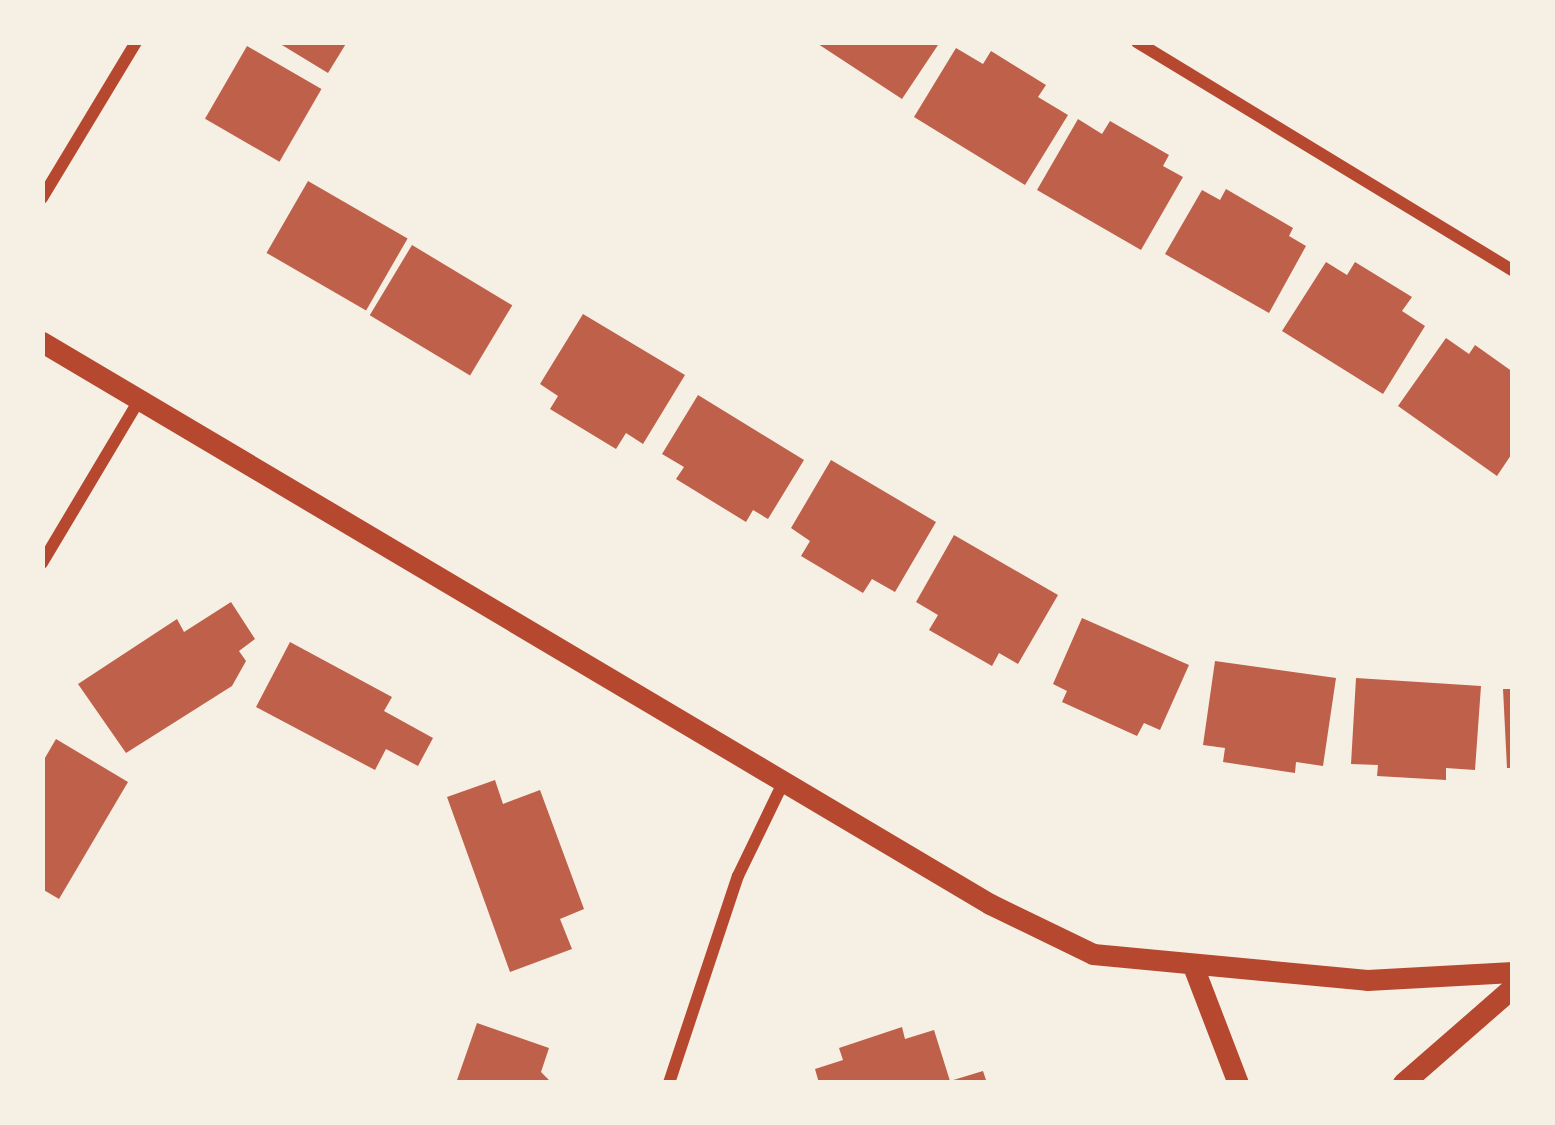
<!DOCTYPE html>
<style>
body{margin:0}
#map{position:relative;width:1555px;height:1125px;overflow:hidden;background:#f6efe4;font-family:Rubik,sans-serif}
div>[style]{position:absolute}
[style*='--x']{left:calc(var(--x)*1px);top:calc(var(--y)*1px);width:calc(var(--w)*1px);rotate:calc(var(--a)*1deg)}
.building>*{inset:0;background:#bf614a;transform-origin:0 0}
.minor>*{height:12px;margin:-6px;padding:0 6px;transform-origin:6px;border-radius:6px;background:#b5482f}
.tertiary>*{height:21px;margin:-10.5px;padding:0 10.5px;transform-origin:10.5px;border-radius:10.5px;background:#b5482f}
span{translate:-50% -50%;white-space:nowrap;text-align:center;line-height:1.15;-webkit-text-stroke:9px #f6efe4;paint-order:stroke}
.frame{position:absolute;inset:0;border:45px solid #f6efe4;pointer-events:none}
</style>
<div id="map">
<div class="building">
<i style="clip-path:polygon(277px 42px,347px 42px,328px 73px)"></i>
<i style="clip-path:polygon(815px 42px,940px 42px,902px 99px)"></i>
<i style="left:247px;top:46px;width:86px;height:84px;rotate:30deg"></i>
<i style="clip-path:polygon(956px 48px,983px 64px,991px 51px,1046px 85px,1038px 97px,1068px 115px,1025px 185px,914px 117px)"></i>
<i style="clip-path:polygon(1078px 119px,1102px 134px,1110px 121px,1169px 155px,1163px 166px,1183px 177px,1141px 250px,1037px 190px)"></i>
<i style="left:308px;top:181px;width:115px;height:83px;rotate:30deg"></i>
<i style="clip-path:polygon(1226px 189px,1293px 228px,1289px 236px,1306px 246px,1269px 313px,1165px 254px,1202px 190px,1220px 200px)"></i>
<i style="left:412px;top:245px;width:117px;height:82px;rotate:31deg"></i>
<i style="clip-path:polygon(1326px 262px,1347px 275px,1355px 262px,1412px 297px,1402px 311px,1425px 326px,1383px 394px,1282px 331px)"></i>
<i style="clip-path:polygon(583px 314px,685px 375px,643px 444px,626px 433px,616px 449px,550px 409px,558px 396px,540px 384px)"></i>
<i style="clip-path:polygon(1446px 338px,1469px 354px,1475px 345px,1513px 372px,1513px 452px,1497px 476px,1398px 406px)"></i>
<i style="clip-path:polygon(698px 395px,804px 460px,768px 519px,753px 510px,746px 522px,676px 479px,684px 467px,662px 454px)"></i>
<i style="clip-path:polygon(831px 460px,936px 522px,895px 592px,872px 579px,863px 593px,801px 556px,810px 541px,791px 528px)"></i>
<i style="clip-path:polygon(954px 535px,1058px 595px,1018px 664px,999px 653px,992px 666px,929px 630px,938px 615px,916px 602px)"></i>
<i style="clip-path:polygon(231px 602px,255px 639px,239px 651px,246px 661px,232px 686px,126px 753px,78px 684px,177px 619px,184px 632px)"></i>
<i style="clip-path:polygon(1082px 618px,1189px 665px,1160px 730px,1144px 723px,1137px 736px,1062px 702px,1067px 691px,1053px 684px)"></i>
<i style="clip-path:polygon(290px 642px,392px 697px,384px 711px,433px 738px,418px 766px,386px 749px,375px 770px,256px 707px)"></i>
<i style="clip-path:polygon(1215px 661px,1336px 678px,1323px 766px,1296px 762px,1295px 773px,1223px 762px,1225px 748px,1203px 745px)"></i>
<i style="clip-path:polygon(1356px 678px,1481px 686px,1475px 770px,1446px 768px,1446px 780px,1377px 776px,1378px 765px,1351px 764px)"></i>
<i style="clip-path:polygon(1503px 689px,1513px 689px,1513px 768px,1507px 768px)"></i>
<i style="clip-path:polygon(56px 739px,128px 782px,59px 899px,42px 889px,42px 763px)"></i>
<i style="clip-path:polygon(495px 780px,503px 804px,540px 790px,584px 909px,560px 919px,572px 949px,510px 972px,447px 797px)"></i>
<i style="clip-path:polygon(477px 1023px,549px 1048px,541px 1072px,552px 1083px,456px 1083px)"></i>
<i style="clip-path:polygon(902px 1027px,905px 1039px,934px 1030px,950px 1081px,983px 1071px,987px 1083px,819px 1083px,815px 1069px,843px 1060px,839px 1048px)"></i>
</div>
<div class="minor">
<i style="--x:1137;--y:42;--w:440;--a:31.3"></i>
<i style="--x:42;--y:198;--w:182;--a:-58.9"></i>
<i style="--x:42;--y:563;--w:190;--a:-59.2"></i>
<i style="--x:669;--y:1083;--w:218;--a:-71.6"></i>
<i style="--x:738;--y:876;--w:106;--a:-64.2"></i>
</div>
<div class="tertiary">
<i style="--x:42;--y:342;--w:1102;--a:30.66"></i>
<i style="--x:990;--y:904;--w:114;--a:25.9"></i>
<i style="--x:1093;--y:954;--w:275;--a:5.4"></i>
<i style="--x:1367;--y:980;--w:146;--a:-3.1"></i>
<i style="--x:1193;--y:966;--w:125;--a:69"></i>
<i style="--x:1403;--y:1083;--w:146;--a:-41.1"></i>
</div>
<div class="frame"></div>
</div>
